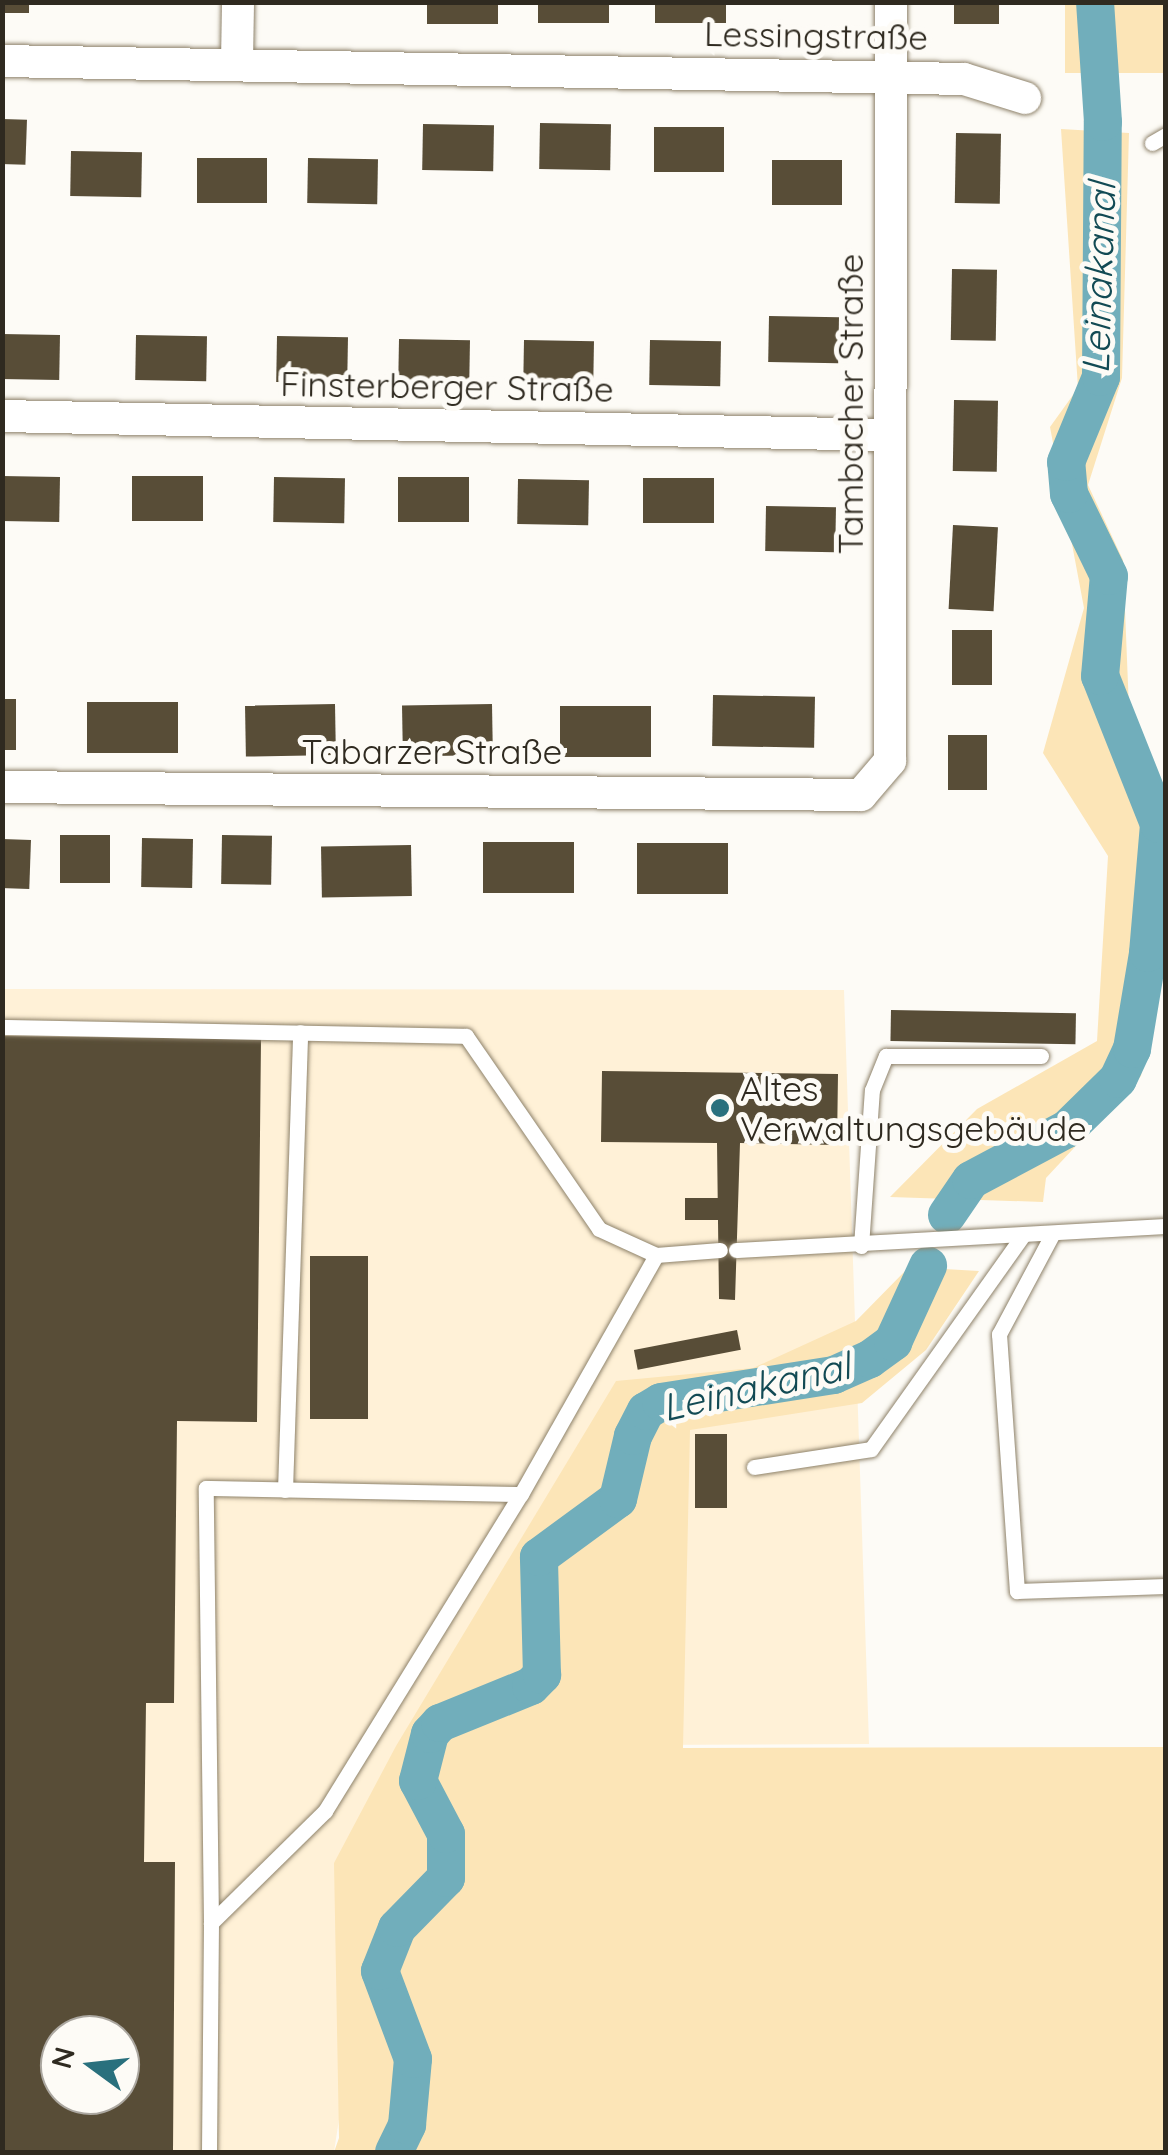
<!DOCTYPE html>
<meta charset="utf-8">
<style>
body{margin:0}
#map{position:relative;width:1168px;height:2155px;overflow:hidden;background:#fdfbf6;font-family:Quicksand,sans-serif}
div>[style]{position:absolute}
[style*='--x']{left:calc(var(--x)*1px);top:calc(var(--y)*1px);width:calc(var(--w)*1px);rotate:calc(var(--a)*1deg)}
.built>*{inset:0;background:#fff1d7}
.green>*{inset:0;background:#fce5b7;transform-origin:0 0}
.canal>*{height:38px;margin:-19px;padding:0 19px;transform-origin:19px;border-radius:19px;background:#71aebb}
.building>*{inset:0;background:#584d37;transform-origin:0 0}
.roads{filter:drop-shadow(0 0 2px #8e826a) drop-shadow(0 0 2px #8e826a)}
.service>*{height:15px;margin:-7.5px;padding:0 7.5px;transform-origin:7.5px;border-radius:7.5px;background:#fff}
.minor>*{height:32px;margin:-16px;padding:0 16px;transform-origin:16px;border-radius:16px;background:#fff}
.dots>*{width:28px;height:28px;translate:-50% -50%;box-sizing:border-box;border:5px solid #fdfbf6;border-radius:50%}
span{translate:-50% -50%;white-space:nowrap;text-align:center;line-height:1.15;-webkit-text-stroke:10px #fdfbf6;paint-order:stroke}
.street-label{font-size:35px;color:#2f2a20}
.poi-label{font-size:35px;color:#2f2a20}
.left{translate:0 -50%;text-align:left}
.water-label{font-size:38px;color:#124a54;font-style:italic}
.frame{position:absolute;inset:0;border:5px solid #2f2a20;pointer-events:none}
.north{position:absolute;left:40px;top:2015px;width:100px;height:100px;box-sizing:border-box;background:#fdfbf6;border:2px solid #aba7a0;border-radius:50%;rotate:285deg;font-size:28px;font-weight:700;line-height:40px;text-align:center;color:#2f2a20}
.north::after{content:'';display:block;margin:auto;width:35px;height:45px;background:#29707d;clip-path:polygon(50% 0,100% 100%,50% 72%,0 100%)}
</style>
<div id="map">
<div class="built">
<i style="clip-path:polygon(evenodd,3px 989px,844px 990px,869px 1744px,396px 1746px,334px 2152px,3px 2152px,3px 989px,60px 2035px,120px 2035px,120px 2095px,60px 2095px,60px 2035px)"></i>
</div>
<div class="green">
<i style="left:1065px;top:3px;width:100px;height:70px"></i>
<i style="clip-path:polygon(1061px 129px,1129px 133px,1122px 378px,1088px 485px,1123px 560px,1129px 709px,1165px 791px,1165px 939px,1141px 1076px,1046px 1178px,1043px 1202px,890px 1197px,977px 1109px,1097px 1041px,1108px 856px,1043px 753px,1084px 608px,1050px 427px,1078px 388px)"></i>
<i style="clip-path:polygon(909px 1267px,979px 1271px,926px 1350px,862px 1403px,690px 1430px,683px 1748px,1165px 1747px,1165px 2152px,334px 2152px,339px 2138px,334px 1863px,396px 1746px,616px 1381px,753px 1368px,856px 1321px)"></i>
</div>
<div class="canal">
<i style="--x:947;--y:1215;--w:42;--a:-55.6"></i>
<i style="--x:971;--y:1180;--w:109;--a:-28"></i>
<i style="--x:1067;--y:1129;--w:71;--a:-44.4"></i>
<i style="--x:1118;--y:1079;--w:33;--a:-65"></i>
<i style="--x:1132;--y:1049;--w:97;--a:-80.5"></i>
<i style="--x:1148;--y:953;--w:129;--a:-85.1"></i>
<i style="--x:1159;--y:824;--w:159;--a:-111.7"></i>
<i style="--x:1100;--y:676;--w:100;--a:-84.9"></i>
<i style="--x:1109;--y:576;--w:91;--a:-116"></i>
<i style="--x:1069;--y:494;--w:32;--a:-95"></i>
<i style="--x:1066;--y:462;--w:92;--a:-67.6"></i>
<i style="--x:1101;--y:377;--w:255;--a:-89.6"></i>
<i style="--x:1103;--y:122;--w:120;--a:-93.8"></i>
<i style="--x:394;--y:2152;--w:30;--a:-64"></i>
<i style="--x:407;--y:2125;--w:66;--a:-84.8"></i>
<i style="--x:413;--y:2059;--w:94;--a:-110.6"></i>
<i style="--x:380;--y:1971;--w:46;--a:-68.4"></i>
<i style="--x:397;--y:1928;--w:70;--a:-45.6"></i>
<i style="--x:446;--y:1878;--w:44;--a:-90"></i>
<i style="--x:446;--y:1834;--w:60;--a:-117.8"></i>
<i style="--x:418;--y:1781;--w:49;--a:-75.7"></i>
<i style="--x:430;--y:1734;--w:15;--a:-48"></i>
<i style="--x:440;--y:1723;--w:98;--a:-22.1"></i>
<i style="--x:531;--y:1686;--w:16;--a:-45"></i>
<i style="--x:542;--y:1675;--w:118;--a:-91.5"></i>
<i style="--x:539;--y:1557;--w:98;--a:-36.3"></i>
<i style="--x:618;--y:1499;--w:65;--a:-76.6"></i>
<i style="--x:633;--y:1436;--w:28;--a:-63"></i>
<i style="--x:646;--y:1411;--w:17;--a:-31"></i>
<i style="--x:661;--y:1402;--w:175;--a:-8.9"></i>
<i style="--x:834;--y:1375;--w:39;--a:-24"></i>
<i style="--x:870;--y:1359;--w:29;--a:-36"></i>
<i style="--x:893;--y:1342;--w:84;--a:-65.3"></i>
</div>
<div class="building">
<i style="left:2px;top:2px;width:27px;height:11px"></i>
<i style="left:427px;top:2px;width:71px;height:22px"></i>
<i style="left:538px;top:2px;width:71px;height:21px"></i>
<i style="left:655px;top:2px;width:71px;height:21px"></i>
<i style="left:954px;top:2px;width:45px;height:22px"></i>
<i style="left:2px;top:119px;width:25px;height:45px;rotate:2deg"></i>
<i style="left:540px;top:123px;width:71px;height:46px;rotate:1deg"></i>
<i style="left:423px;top:124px;width:71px;height:46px;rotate:1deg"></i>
<i style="left:654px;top:127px;width:70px;height:45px"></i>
<i style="left:956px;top:133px;width:45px;height:70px;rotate:1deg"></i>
<i style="left:71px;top:151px;width:71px;height:45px;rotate:1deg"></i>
<i style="left:197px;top:158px;width:70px;height:45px"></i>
<i style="left:308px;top:158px;width:70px;height:45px;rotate:1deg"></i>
<i style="left:772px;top:160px;width:70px;height:45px"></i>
<i style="left:952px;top:269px;width:45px;height:71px;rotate:1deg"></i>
<i style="left:769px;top:316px;width:70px;height:46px;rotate:1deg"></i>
<i style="left:2px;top:334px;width:58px;height:45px;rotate:1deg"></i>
<i style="left:136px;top:335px;width:71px;height:45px;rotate:1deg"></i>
<i style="left:277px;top:336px;width:71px;height:46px;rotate:1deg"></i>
<i style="left:399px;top:339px;width:71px;height:45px;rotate:1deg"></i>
<i style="left:524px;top:340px;width:70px;height:46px;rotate:1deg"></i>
<i style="left:650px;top:340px;width:71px;height:45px;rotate:1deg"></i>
<i style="left:954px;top:400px;width:44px;height:71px;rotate:1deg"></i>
<i style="left:2px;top:476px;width:58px;height:45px;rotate:1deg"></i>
<i style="left:132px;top:476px;width:71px;height:45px"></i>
<i style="left:274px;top:477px;width:71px;height:45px;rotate:1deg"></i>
<i style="left:398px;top:477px;width:71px;height:45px"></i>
<i style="left:643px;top:478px;width:71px;height:45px"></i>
<i style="left:518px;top:479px;width:71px;height:45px;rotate:1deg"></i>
<i style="left:766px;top:506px;width:70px;height:45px;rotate:1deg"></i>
<i style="left:953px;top:525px;width:45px;height:84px;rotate:3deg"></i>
<i style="left:952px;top:630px;width:40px;height:55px"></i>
<i style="left:713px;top:695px;width:102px;height:51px;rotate:1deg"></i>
<i style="left:2px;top:699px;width:14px;height:51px"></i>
<i style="left:178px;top:702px;width:51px;height:91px;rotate:90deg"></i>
<i style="left:335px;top:704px;width:51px;height:90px;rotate:89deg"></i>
<i style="left:492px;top:704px;width:51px;height:90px;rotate:89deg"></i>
<i style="left:560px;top:706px;width:91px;height:51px"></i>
<i style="left:948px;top:735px;width:39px;height:55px"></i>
<i style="left:60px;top:835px;width:50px;height:48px"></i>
<i style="left:222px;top:835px;width:50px;height:49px;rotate:1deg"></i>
<i style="left:142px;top:838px;width:51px;height:49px;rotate:1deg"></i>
<i style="left:2px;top:839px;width:29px;height:49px;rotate:2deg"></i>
<i style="left:574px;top:842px;width:51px;height:91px;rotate:90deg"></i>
<i style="left:728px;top:843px;width:51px;height:91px;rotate:90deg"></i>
<i style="left:411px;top:845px;width:51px;height:90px;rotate:89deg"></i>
<i style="left:891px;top:1010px;width:185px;height:31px;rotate:1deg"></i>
<i style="clip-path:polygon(evenodd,2px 1036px,261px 1039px,257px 1422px,177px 1421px,174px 1703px,146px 1703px,144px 1862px,175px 1862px,173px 2152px,2px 2152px,2px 1036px,60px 2035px,120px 2035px,120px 2095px,60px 2095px,60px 2035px)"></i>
<i style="clip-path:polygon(602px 1071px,838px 1074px,837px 1145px,740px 1143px,735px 1300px,719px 1299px,717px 1143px,601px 1142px)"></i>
<i style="left:685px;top:1198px;width:34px;height:22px"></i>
<i style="left:310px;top:1256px;width:58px;height:163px"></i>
<i style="left:737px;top:1330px;width:20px;height:105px;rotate:79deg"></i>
<i style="left:695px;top:1434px;width:32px;height:74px"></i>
</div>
<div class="roads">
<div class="service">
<i style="--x:1152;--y:143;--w:16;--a:-30"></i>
<i style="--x:2;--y:1027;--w:464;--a:1.1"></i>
<i style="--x:466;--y:1036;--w:234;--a:55.4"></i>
<i style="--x:599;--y:1229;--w:63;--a:24.5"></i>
<i style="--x:656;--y:1255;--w:64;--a:-4.5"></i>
<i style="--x:1053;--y:1233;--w:115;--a:118.1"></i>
<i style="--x:999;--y:1334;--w:258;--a:86"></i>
<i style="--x:1017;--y:1591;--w:149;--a:-1.9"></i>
<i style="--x:861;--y:1246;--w:156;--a:-86"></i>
<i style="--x:872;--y:1090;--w:37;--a:-68"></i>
<i style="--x:886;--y:1056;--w:155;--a:0"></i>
<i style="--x:736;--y:1250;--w:431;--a:-3.2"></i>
<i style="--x:754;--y:1467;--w:118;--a:-8.7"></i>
<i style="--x:871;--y:1449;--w:262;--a:-54.6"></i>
<i style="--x:285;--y:1490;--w:458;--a:-88.1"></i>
<i style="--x:211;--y:1923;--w:435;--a:-90.7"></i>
<i style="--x:206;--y:1488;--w:315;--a:1.1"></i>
<i style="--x:209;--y:2152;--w:229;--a:-89.5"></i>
<i style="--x:211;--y:1923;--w:160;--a:-44.5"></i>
<i style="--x:325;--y:1811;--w:373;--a:-58.3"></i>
<i style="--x:521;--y:1494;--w:274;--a:-60.5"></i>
</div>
<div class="minor">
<i style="--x:2;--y:61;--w:962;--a:1.07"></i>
<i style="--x:964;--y:79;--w:64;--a:17.3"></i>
<i style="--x:237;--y:61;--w:59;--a:-89"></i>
<i style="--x:2;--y:416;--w:888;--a:1.23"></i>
<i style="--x:2;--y:787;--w:859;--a:0.53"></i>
<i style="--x:861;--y:795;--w:45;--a:-49.5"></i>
<i style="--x:890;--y:761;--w:759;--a:-89.92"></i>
</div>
</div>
<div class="dots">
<i style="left:720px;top:1108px;background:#29707d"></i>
</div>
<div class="street-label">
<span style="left:816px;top:35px;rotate:1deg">Lessingstraße</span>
<span style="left:447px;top:386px;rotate:1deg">Finsterberger Straße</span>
<span style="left:850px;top:404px;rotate:-90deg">Tambacher Straße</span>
<span style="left:432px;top:751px">Tabarzer Straße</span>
</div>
<div class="poi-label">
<span class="left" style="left:740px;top:1108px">Altes<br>Verwaltungsgebäude</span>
</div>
<div class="water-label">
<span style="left:1099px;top:278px;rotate:-88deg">Leinakanal</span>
<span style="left:756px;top:1387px;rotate:-13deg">Leinakanal</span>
</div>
<div class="frame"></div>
<div class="north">N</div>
</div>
